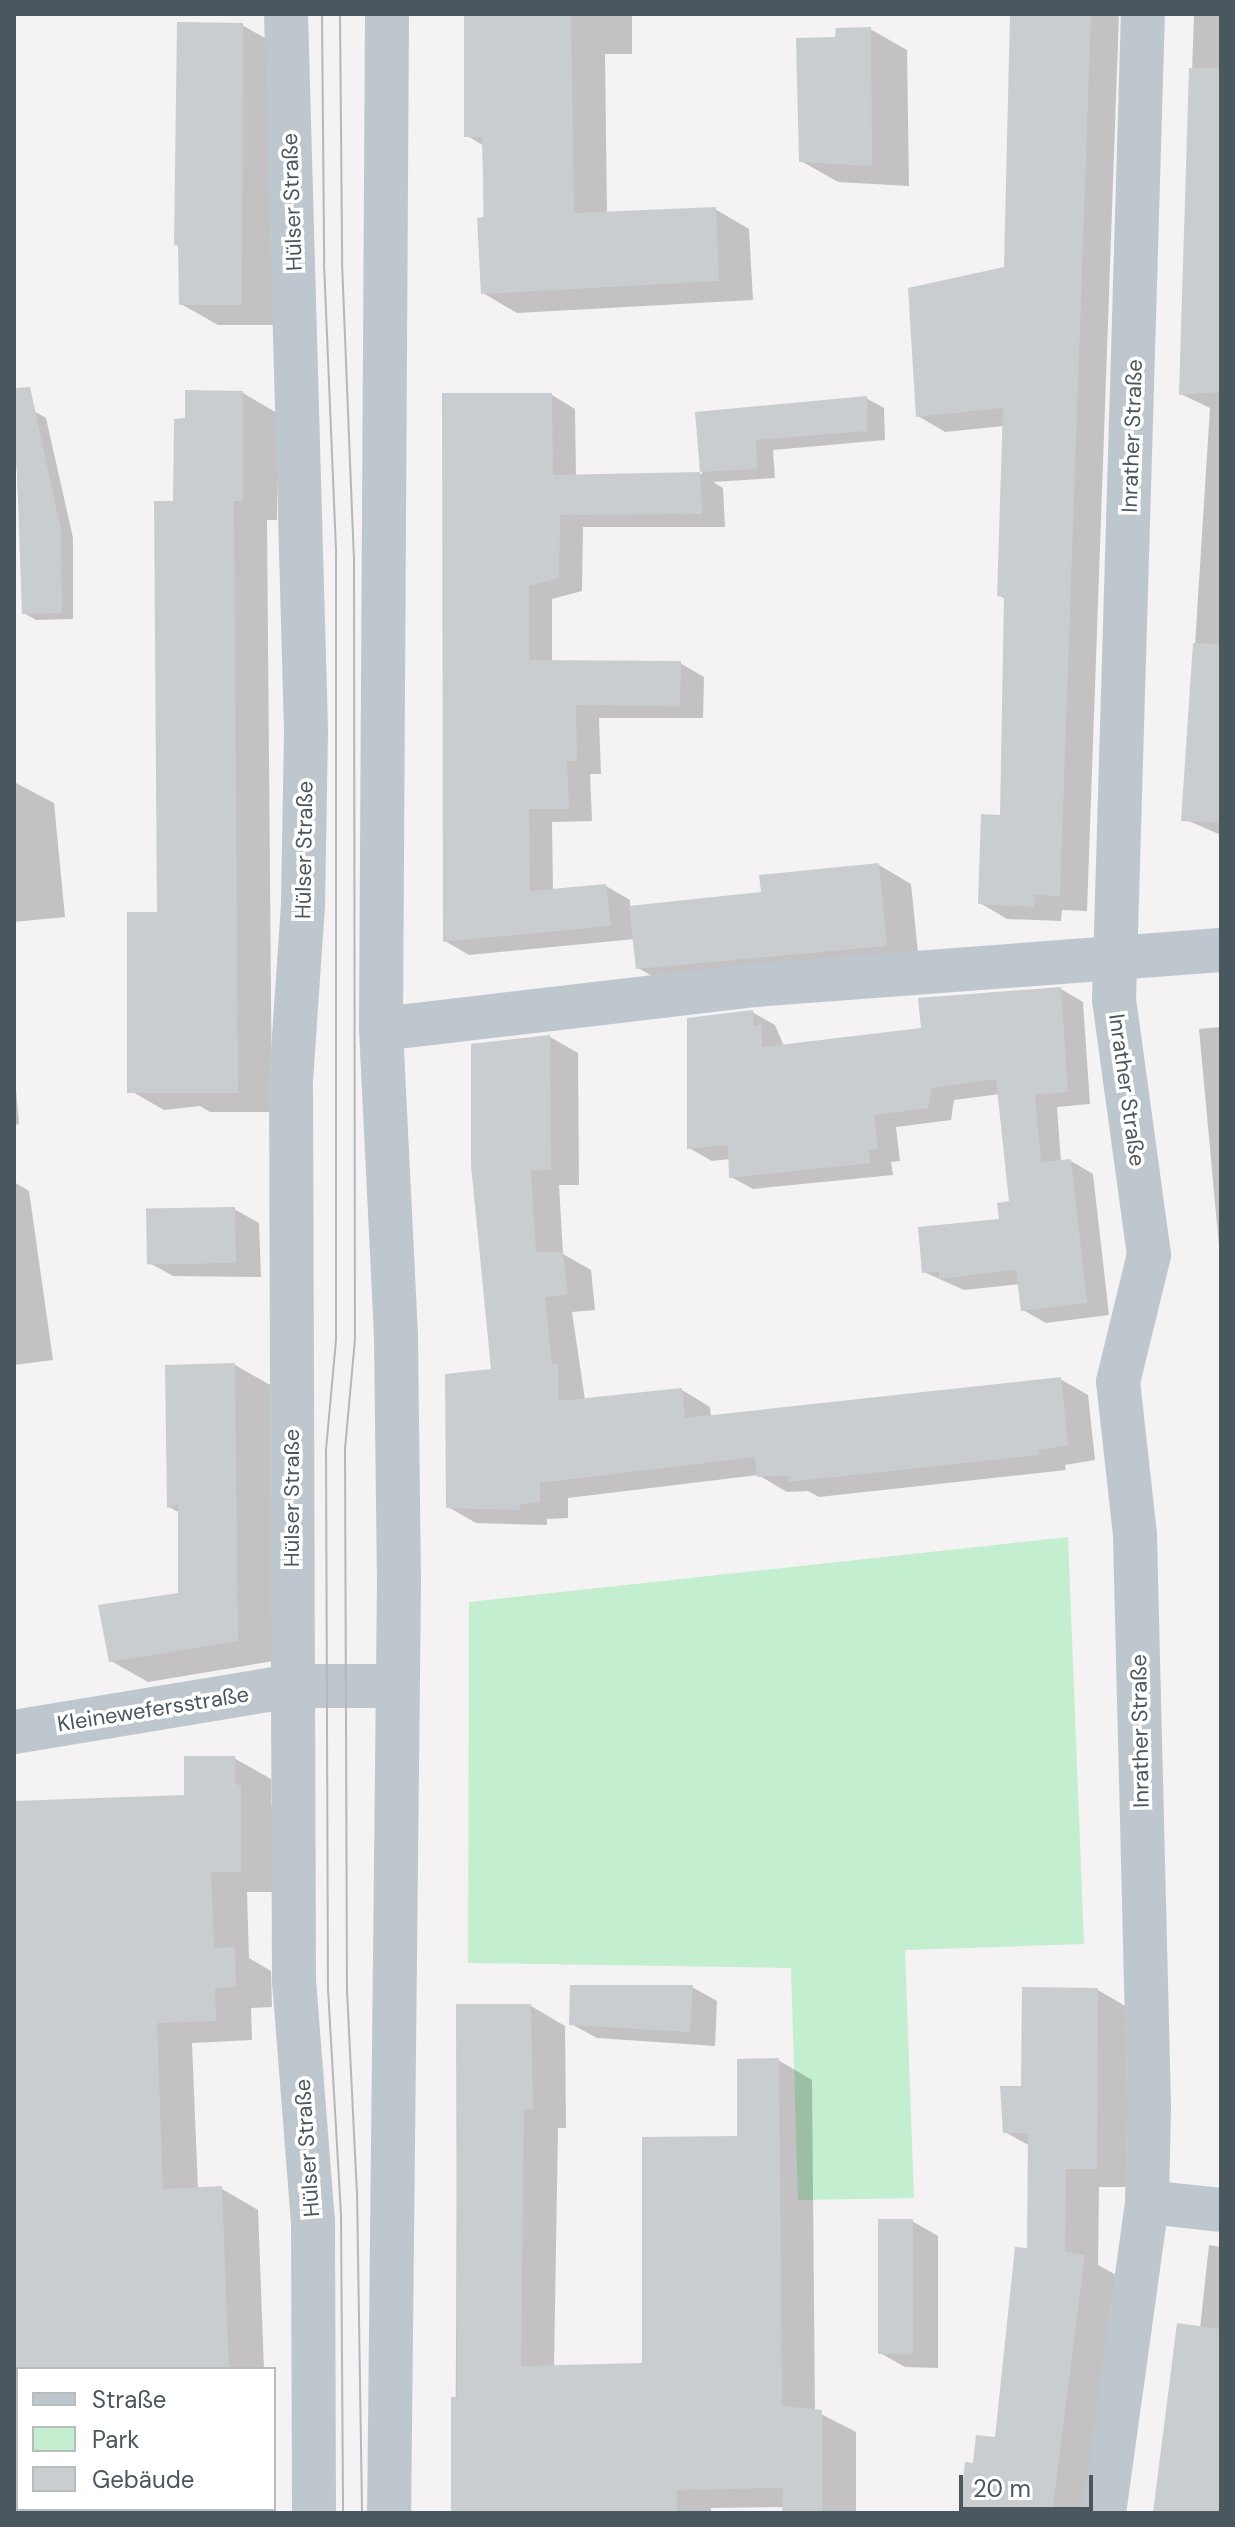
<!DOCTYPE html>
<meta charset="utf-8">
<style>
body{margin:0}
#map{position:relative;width:1235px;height:2527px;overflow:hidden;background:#f4f2f2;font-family:"DM Sans",sans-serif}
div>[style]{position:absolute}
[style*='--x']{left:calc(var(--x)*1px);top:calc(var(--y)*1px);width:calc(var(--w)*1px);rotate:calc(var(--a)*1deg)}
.green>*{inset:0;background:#c3eecf}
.shadow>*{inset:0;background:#0003}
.building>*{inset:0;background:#c9cdd0;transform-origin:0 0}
.minor>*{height:44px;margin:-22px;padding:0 22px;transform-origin:22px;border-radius:22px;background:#bec7cd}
.tertiary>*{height:44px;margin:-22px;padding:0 22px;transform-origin:22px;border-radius:22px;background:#bec7cd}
.tram>*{height:2px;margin:-1px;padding:0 1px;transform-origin:1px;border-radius:1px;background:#b4b7bb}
span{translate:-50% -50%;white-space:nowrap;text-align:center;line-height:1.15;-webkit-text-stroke:7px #fff;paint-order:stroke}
.street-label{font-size:22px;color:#4a575e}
.frame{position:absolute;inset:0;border:16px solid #4a575e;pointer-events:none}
.legend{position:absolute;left:16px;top:2367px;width:260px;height:144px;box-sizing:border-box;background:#fff;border:2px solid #b7bcbf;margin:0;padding:10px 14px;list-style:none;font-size:24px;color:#4a575e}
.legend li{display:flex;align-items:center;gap:16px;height:40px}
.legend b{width:40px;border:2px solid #b7bcbf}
.scale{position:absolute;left:959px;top:2475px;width:134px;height:36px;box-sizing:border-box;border:4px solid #4a575e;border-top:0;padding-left:10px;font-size:24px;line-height:28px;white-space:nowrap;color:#4a575e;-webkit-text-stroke:6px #fff;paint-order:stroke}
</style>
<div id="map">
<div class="green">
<i style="clip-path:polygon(1068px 1537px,1084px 1944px,905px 1950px,914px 2198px,798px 2200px,791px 1968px,468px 1963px,469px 1602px)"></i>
</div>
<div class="shadow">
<i style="clip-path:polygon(466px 14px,632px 14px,632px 54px,605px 54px,607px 214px,715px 209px,749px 229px,753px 300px,517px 313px,483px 293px,484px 146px,466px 135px)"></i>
<i style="clip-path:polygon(1012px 14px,1119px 14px,1087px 911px,1062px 910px,1061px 921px,1007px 919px,980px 903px,1002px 817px,1006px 600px,999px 595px,1004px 426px,945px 432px,918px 416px,1006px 269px)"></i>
<i style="clip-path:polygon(1194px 14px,1221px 14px,1221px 835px,1184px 819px,1210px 408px,1181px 394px)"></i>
<i style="clip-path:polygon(242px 25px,279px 46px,279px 325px,218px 325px,181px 304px)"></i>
<i style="clip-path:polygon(870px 29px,907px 50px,909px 186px,838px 182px,801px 161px,837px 39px)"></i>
<i style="clip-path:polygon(243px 393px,277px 413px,277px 520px,267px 520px,272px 1112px,210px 1112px,200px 1106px,164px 1110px,129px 1090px,159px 914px,175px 503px,187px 420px)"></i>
<i style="clip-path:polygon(552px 395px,575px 409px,576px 476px,702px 474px,697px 414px,866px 398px,884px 408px,885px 440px,773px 450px,775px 478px,713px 482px,723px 488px,725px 527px,583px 527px,582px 591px,552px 599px,552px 662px,680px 663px,704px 677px,703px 718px,599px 718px,601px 774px,590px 774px,592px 821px,552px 822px,553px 891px,606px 886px,630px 900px,630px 907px,763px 894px,879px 865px,911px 884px,919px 963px,670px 986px,638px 968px,635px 939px,469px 955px,445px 941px)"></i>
<i style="clip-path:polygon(34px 411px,46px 418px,73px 538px,73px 619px,36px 620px,24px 613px,14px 415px)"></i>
<i style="clip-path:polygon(14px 782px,54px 803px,65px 917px,14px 922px)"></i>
<i style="clip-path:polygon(1061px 989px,1083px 1002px,1090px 1104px,1057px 1107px,1061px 1162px,1071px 1161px,1093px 1174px,1109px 1315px,1046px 1323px,1023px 1310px,1020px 1284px,964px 1290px,924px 1272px,1001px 1220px,1011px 1203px,1000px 1094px,954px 1100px,951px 1120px,896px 1127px,900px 1161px,891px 1162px,893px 1175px,753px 1189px,731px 1177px,730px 1159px,712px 1161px,689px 1148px,752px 1012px,775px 1025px,784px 1046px,924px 1030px)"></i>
<i style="clip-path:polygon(1221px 1027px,1221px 1268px,1199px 1029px)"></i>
<i style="clip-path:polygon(550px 1037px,578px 1053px,579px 1185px,559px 1185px,563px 1254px,591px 1270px,595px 1310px,572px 1312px,585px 1400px,682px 1390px,710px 1407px,711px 1417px,1060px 1379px,1088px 1395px,1095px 1460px,1065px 1465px,1066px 1470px,819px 1497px,808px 1491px,787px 1492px,758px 1475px,568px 1498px,568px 1518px,547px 1519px,547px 1525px,476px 1523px,448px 1507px,493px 1371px)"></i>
<i style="clip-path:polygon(14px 1066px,19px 1124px,14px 1125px)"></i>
<i style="clip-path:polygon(14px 1182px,29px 1191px,53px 1360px,14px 1365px)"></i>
<i style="clip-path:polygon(234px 1209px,259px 1223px,261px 1277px,173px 1276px,148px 1262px)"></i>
<i style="clip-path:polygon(235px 1365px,272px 1386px,274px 1661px,148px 1682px,111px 1661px,180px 1595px,180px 1513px,169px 1507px)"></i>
<i style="clip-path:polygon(234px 1758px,271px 1779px,271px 1805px,277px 1810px,277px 1892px,247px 1892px,249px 1958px,271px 1971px,272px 2007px,251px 2008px,252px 2040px,192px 2043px,198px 2190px,222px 2189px,258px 2210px,264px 2369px,18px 2369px,18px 2509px,213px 2513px,14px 2513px,14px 1803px,186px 1797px)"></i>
<i style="clip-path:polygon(692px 1987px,717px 2001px,715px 2046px,597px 2038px,571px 2024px)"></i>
<i style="clip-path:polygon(1098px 1990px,1132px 2010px,1130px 2187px,1099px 2187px,1098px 2265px,1118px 2276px,1088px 2513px,961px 2513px,974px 2465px,996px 2439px,1029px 2251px,1030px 2146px,1005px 2132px,1023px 2088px)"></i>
<i style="clip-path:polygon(458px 2006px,531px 2006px,565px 2026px,566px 2128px,558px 2128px,554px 2367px,644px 2365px,739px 2138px,778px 2060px,812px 2080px,815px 2411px,856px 2432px,856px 2513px,784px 2513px,784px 2507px,711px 2508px,711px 2513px,455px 2513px)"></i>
<i style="clip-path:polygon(912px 2221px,938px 2236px,938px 2368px,905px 2367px,880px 2353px)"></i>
<i style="clip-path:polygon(1209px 2245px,1221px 2247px,1221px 2513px,1155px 2513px,1200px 2329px)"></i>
</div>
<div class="building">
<i style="clip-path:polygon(464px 14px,571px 14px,574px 213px,716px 207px,719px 281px,481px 294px,477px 218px,484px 217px,482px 137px,464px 137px)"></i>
<i style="clip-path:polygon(1091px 14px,1060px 896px,1035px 895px,1034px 907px,978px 904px,981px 814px,1000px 815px,1004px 597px,997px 596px,1003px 408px,916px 417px,908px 288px,1004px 267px,1010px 15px)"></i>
<i style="clip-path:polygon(177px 22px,243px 23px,242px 305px,179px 305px,178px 246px,174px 245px)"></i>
<i style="clip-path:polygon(871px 27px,872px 166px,799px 162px,796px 38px,835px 37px,836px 28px)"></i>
<i style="clip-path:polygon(1189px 68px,1221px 68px,1221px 392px,1179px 395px)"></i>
<i style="clip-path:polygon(30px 387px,61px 530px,62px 613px,22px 614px,14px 388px)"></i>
<i style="clip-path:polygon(185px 390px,243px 391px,243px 501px,234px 501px,238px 1093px,127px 1093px,127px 912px,157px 912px,154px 501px,173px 501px,174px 419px,185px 418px)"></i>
<i style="clip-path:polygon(442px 393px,552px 393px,553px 475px,700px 472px,702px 514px,560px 515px,559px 578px,529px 586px,529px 660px,681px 661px,680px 706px,576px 705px,577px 761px,567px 761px,569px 809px,529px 809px,530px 891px,606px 884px,611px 926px,443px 942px)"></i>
<i style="clip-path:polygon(867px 396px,867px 431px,756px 440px,757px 469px,700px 472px,695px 412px)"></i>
<i style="clip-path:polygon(1193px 643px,1221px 644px,1221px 823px,1181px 821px)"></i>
<i style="clip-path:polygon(879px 863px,887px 946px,636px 969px,629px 906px,761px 892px,759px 875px)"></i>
<i style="clip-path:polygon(1061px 987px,1068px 1092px,1035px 1095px,1041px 1162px,1071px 1159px,1087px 1303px,1021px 1311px,1016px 1270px,939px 1279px,939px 1272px,922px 1273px,918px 1227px,999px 1219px,997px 1203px,1009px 1201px,996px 1079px,932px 1088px,928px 1108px,874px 1115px,878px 1149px,869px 1150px,871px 1163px,729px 1178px,728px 1145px,687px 1149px,687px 1018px,753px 1010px,754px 1026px,762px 1025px,762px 1047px,921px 1028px,918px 998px)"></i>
<i style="clip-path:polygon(550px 1035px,551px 1170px,531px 1170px,536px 1252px,563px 1252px,568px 1295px,545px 1297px,552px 1364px,558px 1364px,558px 1401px,682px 1388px,685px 1418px,1061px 1377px,1068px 1445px,1038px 1450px,1039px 1455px,789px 1482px,788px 1476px,757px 1477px,755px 1457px,540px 1483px,540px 1503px,520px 1504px,520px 1510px,446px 1508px,445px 1374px,491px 1369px,471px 1165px,471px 1044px)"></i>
<i style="left:235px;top:1207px;width:56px;height:89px;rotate:89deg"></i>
<i style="clip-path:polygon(235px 1363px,238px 1641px,109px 1662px,98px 1605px,178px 1593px,178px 1505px,167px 1508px,165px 1365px)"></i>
<i style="clip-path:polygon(184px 1756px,235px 1756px,235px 1782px,241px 1787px,241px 1872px,211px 1872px,214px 1948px,235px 1947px,236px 1987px,215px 1988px,216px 2021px,157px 2023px,163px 2189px,222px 2186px,229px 2369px,14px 2369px,14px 1801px,184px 1795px)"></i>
<i style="clip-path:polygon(570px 1985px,693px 1985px,690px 2032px,569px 2025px)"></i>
<i style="clip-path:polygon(1022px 1987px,1098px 1988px,1097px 2169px,1066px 2169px,1065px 2252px,1085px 2255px,1052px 2513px,959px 2513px,965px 2462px,973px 2463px,976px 2435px,995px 2437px,1015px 2247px,1027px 2248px,1028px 2133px,1003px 2133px,1000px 2086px,1021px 2086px)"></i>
<i style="clip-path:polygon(456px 2004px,531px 2004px,533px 2109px,524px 2109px,521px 2366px,642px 2363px,642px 2137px,737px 2136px,737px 2059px,779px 2058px,782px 2406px,822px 2410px,822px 2513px,782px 2513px,783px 2488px,677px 2490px,677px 2512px,451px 2513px,451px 2397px,457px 2397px)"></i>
<i style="left:878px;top:2219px;width:35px;height:135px"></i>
<i style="clip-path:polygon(1177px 2323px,1221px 2329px,1221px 2513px,1153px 2513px)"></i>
</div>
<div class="minor">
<i style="--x:381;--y:1029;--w:377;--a:-6.7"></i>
<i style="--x:755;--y:985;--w:467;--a:-4.3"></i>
<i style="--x:14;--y:1732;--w:282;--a:-9.4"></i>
<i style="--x:292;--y:1686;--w:105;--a:0"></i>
<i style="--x:1147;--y:2202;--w:74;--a:6.2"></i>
<i style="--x:1104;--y:2513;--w:314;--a:-82.1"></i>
<i style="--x:1147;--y:2202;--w:97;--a:-88.8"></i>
<i style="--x:1149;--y:2105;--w:570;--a:-91.41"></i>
<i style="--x:1135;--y:1535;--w:154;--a:-96.3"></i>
<i style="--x:1118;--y:1382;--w:131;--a:-76.3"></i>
<i style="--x:1149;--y:1255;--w:257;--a:-97.8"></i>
<i style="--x:1114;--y:1000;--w:986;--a:-88.32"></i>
</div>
<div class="tertiary">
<i style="--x:286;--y:14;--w:718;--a:88.4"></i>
<i style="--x:306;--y:732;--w:173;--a:91"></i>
<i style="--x:303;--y:905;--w:174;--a:93.9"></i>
<i style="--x:291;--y:1079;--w:902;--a:89.81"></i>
<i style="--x:294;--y:1981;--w:241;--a:85.5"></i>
<i style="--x:313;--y:2221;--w:292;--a:89.8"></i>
<i style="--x:387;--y:14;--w:1015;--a:90.34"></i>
<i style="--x:381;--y:1029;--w:309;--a:87.2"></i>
<i style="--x:396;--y:1338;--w:243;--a:89.3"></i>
<i style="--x:399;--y:1581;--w:932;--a:90.61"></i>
</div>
<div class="tram">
<i style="--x:322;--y:14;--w:249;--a:89.5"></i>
<i style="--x:324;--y:263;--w:291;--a:87.6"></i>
<i style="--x:336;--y:554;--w:786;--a:90"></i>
<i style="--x:336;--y:1340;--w:109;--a:95.2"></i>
<i style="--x:326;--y:1449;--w:540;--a:89.79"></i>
<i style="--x:328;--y:1989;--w:225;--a:86.7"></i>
<i style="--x:341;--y:2214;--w:299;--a:89.6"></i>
<i style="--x:340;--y:14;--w:248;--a:89.5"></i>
<i style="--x:342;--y:262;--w:294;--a:87.7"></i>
<i style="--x:354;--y:556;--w:783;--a:89.93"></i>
<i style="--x:355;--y:1339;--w:110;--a:95.2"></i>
<i style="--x:345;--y:1449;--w:541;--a:89.79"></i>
<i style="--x:347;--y:1990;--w:201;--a:87.2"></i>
<i style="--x:357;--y:2191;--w:322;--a:89.1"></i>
</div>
<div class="street-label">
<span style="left:292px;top:202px;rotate:-92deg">Hülser Straße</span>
<span style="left:1132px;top:436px;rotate:-88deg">Inrather Straße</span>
<span style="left:304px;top:850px;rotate:-89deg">Hülser Straße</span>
<span style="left:1127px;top:1090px;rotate:82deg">Inrather Straße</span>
<span style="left:292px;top:1498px;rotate:-90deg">Hülser Straße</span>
<span style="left:153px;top:1709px;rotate:-9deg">Kleinewefersstraße</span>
<span style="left:1140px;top:1731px;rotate:-91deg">Inrather Straße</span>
<span style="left:307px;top:2148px;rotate:-94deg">Hülser Straße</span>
</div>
<div class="frame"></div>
<ul class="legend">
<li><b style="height:10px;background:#bec7cd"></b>Straße</li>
<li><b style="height:22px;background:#c3eecf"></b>Park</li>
<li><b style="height:22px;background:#c9cdd0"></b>Gebäude</li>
</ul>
<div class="scale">20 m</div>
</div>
